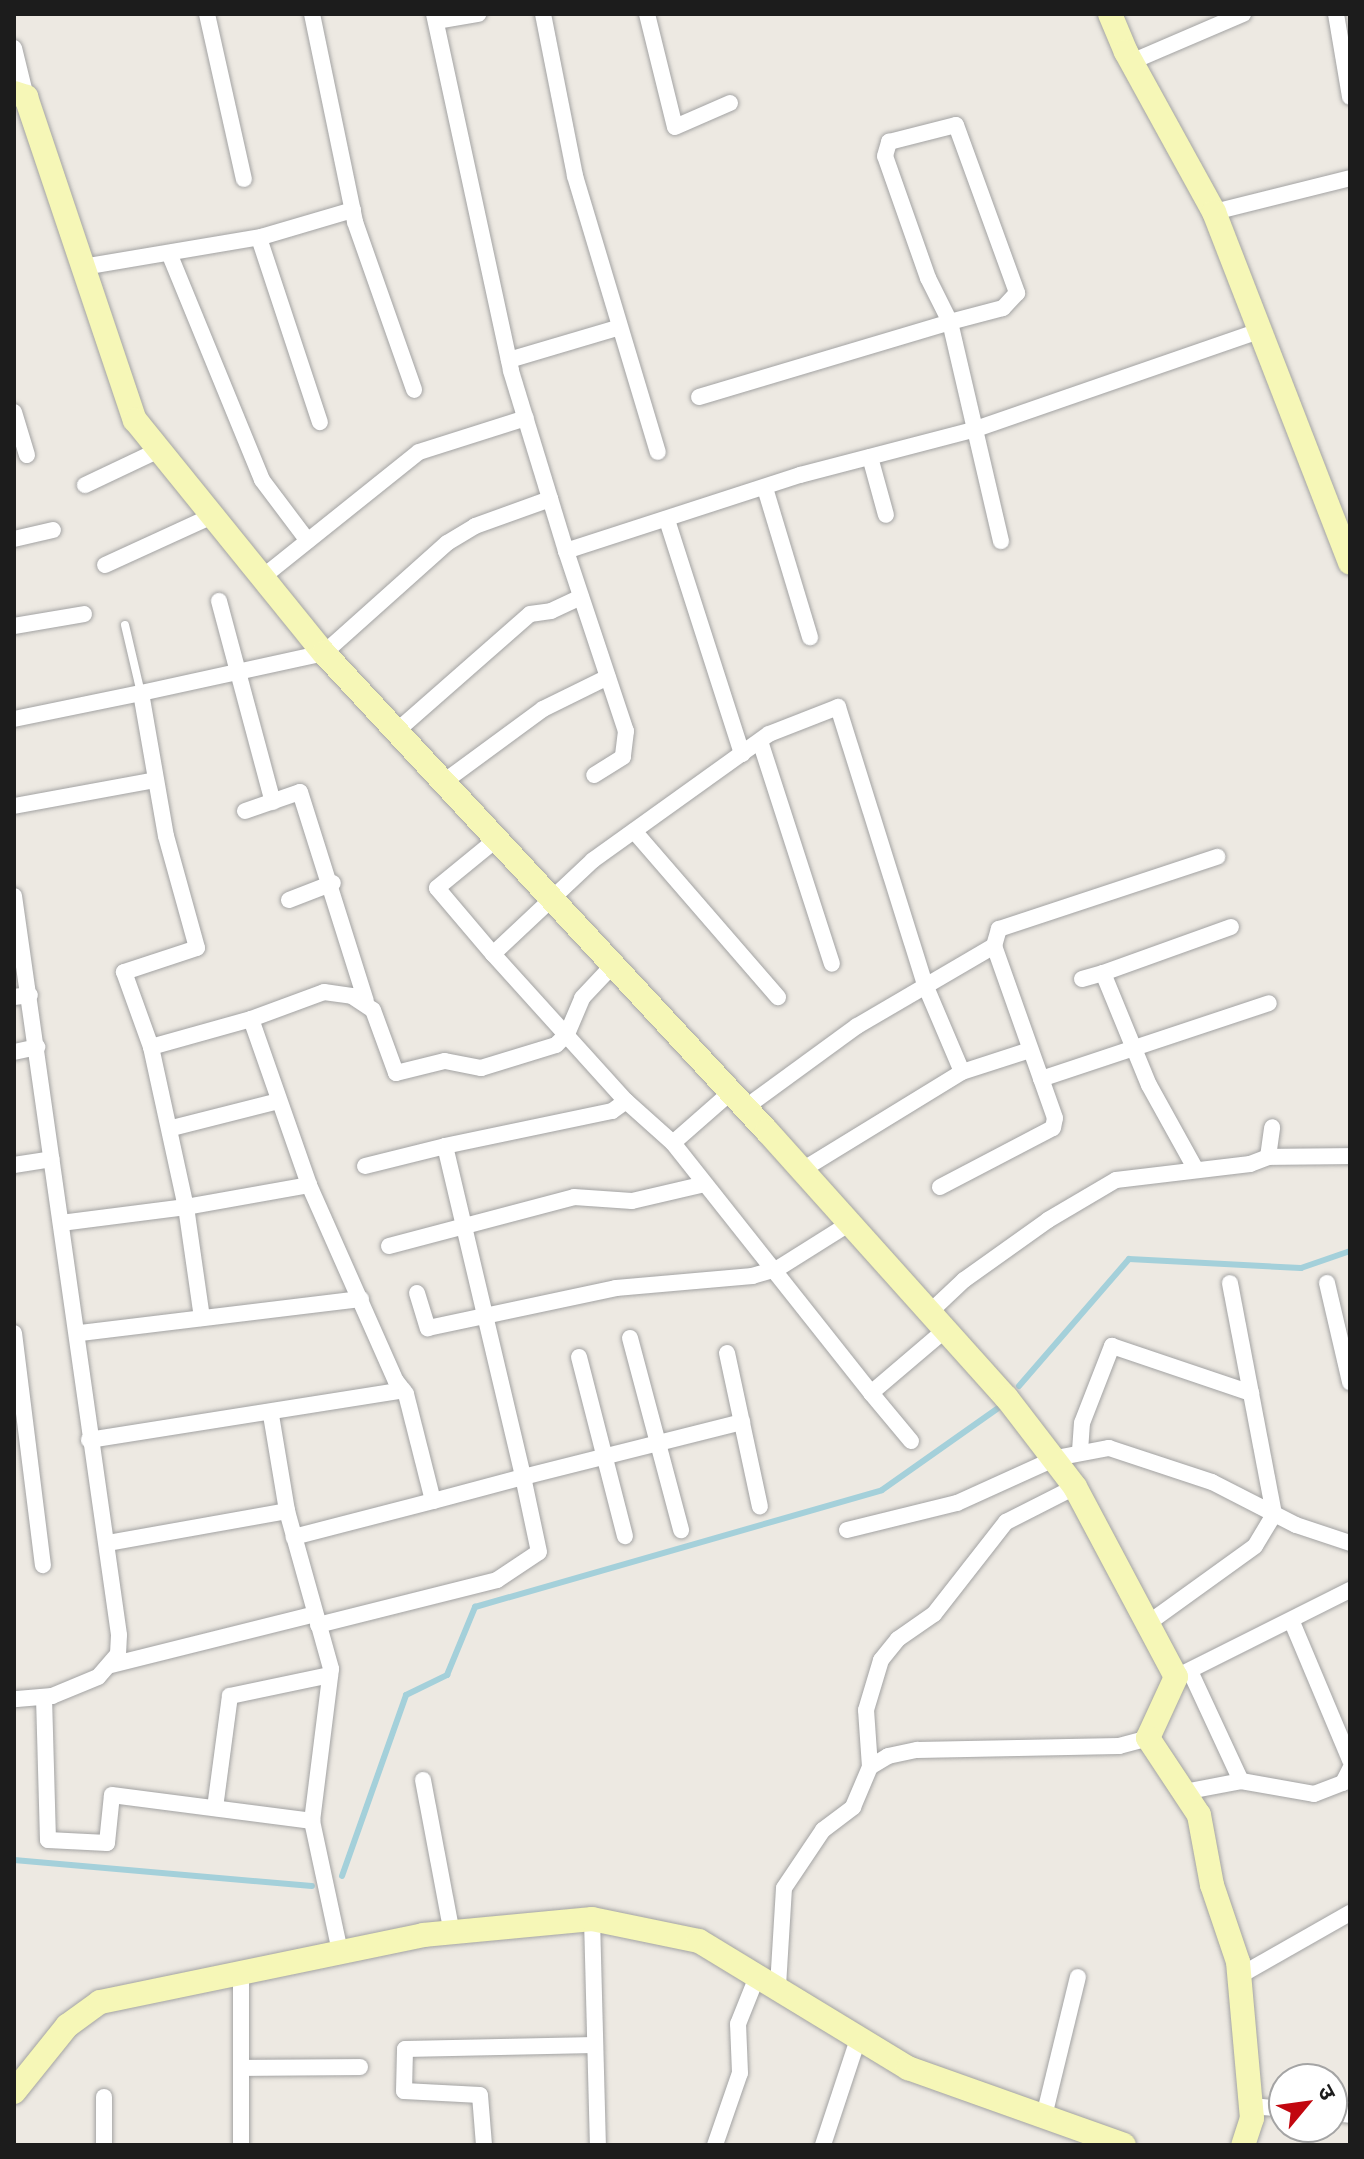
<!DOCTYPE html>
<meta charset="utf-8">
<style>
body{margin:0}
#map{position:relative;width:1364px;height:2159px;overflow:hidden;background:#ede9e2;font-family:Ubuntu,"Noto Sans Devanagari",sans-serif}
div>[style]{position:absolute}
[style*='--x']{left:calc(var(--x)*1px);top:calc(var(--y)*1px);width:calc(var(--w)*1px);rotate:calc(var(--a)*1deg)}
.stream>*{height:6px;margin:-3px;padding:0 3px;transform-origin:3px;border-radius:3px;background:#a4d0da}
.roads{filter:drop-shadow(0 0 2px #a3a3a3) drop-shadow(0 0 2px #a3a3a3)}
.lane>*{height:8px;margin:-4px;padding:0 4px;transform-origin:4px;border-radius:4px;background:#fff}
.street>*{height:16px;margin:-8px;padding:0 8px;transform-origin:8px;border-radius:8px;background:#fff}
.secondary>*{height:24px;margin:-12px;padding:0 12px;transform-origin:12px;border-radius:12px;background:#f6f7b7}
span{translate:-50% -50%;white-space:nowrap;text-align:center;line-height:1.15;-webkit-text-stroke:8px #fff;paint-order:stroke}
.frame{position:absolute;inset:0;border:16px solid #1c1c1c;pointer-events:none}
.north{position:absolute;left:1268px;top:2063px;width:80px;height:80px;box-sizing:border-box;background:#fff;border:2px solid #a4a4a4;border-radius:50%;rotate:61deg;font-size:22px;font-weight:700;line-height:32px;text-align:center;color:#1c1c1c}
.north::after{content:'';display:block;margin:auto;width:28px;height:36px;background:#c2070f;clip-path:polygon(50% 0,100% 100%,50% 72%,0 100%)}
</style>
<div id="map">
<div class="stream">
<i style="--x:1019;--y:1386;--w:168;--a:-49.1"></i>
<i style="--x:1129;--y:1259;--w:172;--a:3"></i>
<i style="--x:1301;--y:1268;--w:52;--a:-19.1"></i>
<i style="--x:14;--y:1860;--w:299;--a:5"></i>
<i style="--x:342;--y:1876;--w:192;--a:-70.5"></i>
<i style="--x:406;--y:1695;--w:46;--a:-26"></i>
<i style="--x:447;--y:1675;--w:74;--a:-67.6"></i>
<i style="--x:475;--y:1607;--w:423;--a:-16"></i>
<i style="--x:882;--y:1490;--w:141;--a:-35.2"></i>
</div>
<div class="roads">
<div class="lane">
<i style="--x:125;--y:625;--w:70;--a:76.8"></i>
</div>
<div class="street">
<i style="--x:207;--y:14;--w:169;--a:77.4"></i>
<i style="--x:312;--y:14;--w:212;--a:78.3"></i>
<i style="--x:355;--y:222;--w:178;--a:70.6"></i>
<i style="--x:434;--y:14;--w:365;--a:77.8"></i>
<i style="--x:511;--y:371;--w:188;--a:73"></i>
<i style="--x:566;--y:551;--w:246;--a:-18"></i>
<i style="--x:800;--y:475;--w:179;--a:-14.6"></i>
<i style="--x:973;--y:430;--w:306;--a:-19.1"></i>
<i style="--x:543;--y:14;--w:165;--a:78.8"></i>
<i style="--x:575;--y:176;--w:288;--a:73.3"></i>
<i style="--x:647;--y:14;--w:116;--a:76.1"></i>
<i style="--x:675;--y:127;--w:60;--a:-23.6"></i>
<i style="--x:1336;--y:14;--w:84;--a:80.4"></i>
<i style="--x:436;--y:21;--w:43;--a:-9.5"></i>
<i style="--x:14;--y:48;--w:50;--a:76.2"></i>
<i style="--x:1131;--y:62;--w:122;--a:-23.2"></i>
<i style="--x:1214;--y:212;--w:140;--a:-14"></i>
<i style="--x:259;--y:238;--w:194;--a:71.7"></i>
<i style="--x:169;--y:253;--w:245;--a:67.7"></i>
<i style="--x:262;--y:480;--w:76;--a:53"></i>
<i style="--x:83;--y:267;--w:181;--a:-9.6"></i>
<i style="--x:261;--y:237;--w:96;--a:-16.4"></i>
<i style="--x:509;--y:360;--w:113;--a:-16.5"></i>
<i style="--x:699;--y:397;--w:262;--a:-16.6"></i>
<i style="--x:950;--y:322;--w:49;--a:-116.6"></i>
<i style="--x:928;--y:278;--w:129;--a:-109.4"></i>
<i style="--x:885;--y:156;--w:15;--a:-74"></i>
<i style="--x:889;--y:142;--w:69;--a:-14.2"></i>
<i style="--x:956;--y:125;--w:179;--a:70"></i>
<i style="--x:1017;--y:293;--w:21;--a:133"></i>
<i style="--x:1003;--y:308;--w:55;--a:165.2"></i>
<i style="--x:950;--y:322;--w:225;--a:76.9"></i>
<i style="--x:14;--y:412;--w:45;--a:73.2"></i>
<i style="--x:870;--y:457;--w:60;--a:74.6"></i>
<i style="--x:85;--y:485;--w:82;--a:-25.3"></i>
<i style="--x:765;--y:488;--w:156;--a:73.2"></i>
<i style="--x:667;--y:520;--w:246;--a:72.2"></i>
<i style="--x:14;--y:539;--w:40;--a:-13"></i>
<i style="--x:566;--y:551;--w:190;--a:71.6"></i>
<i style="--x:626;--y:731;--w:26;--a:97"></i>
<i style="--x:623;--y:757;--w:34;--a:148"></i>
<i style="--x:105;--y:565;--w:118;--a:-24.6"></i>
<i style="--x:264;--y:576;--w:198;--a:-38.7"></i>
<i style="--x:419;--y:452;--w:112;--a:-17.6"></i>
<i style="--x:219;--y:601;--w:208;--a:75"></i>
<i style="--x:14;--y:626;--w:71;--a:-9.7"></i>
<i style="--x:141;--y:693;--w:187;--a:-12.3"></i>
<i style="--x:324;--y:653;--w:165;--a:-41.8"></i>
<i style="--x:447;--y:543;--w:33;--a:-31"></i>
<i style="--x:475;--y:526;--w:80;--a:-19.8"></i>
<i style="--x:14;--y:719;--w:130;--a:-11.6"></i>
<i style="--x:141;--y:693;--w:145;--a:80.1"></i>
<i style="--x:166;--y:836;--w:116;--a:74.5"></i>
<i style="--x:197;--y:948;--w:77;--a:161.8"></i>
<i style="--x:124;--y:972;--w:80;--a:70.2"></i>
<i style="--x:151;--y:1047;--w:164;--a:77.7"></i>
<i style="--x:186;--y:1207;--w:126;--a:172.7"></i>
<i style="--x:399;--y:729;--w:174;--a:-41.3"></i>
<i style="--x:530;--y:614;--w:21;--a:-8"></i>
<i style="--x:551;--y:611;--w:33;--a:-25"></i>
<i style="--x:760;--y:741;--w:234;--a:72.1"></i>
<i style="--x:445;--y:781;--w:122;--a:-36.3"></i>
<i style="--x:543;--y:709;--w:72;--a:-26.2"></i>
<i style="--x:14;--y:806;--w:144;--a:-10.4"></i>
<i style="--x:245;--y:811;--w:58;--a:-19.1"></i>
<i style="--x:300;--y:792;--w:219;--a:72.5"></i>
<i style="--x:634;--y:831;--w:220;--a:49.1"></i>
<i style="--x:498;--y:838;--w:79;--a:140.7"></i>
<i style="--x:437;--y:888;--w:87;--a:49.7"></i>
<i style="--x:493;--y:954;--w:137;--a:-43.2"></i>
<i style="--x:593;--y:860;--w:216;--a:-35.6"></i>
<i style="--x:769;--y:734;--w:74;--a:-21.4"></i>
<i style="--x:838;--y:707;--w:294;--a:72.6"></i>
<i style="--x:926;--y:987;--w:92;--a:67"></i>
<i style="--x:962;--y:1072;--w:188;--a:148.5"></i>
<i style="--x:14;--y:896;--w:746;--a:81.91"></i>
<i style="--x:119;--y:1635;--w:19;--a:93"></i>
<i style="--x:118;--y:1654;--w:30;--a:131"></i>
<i style="--x:98;--y:1677;--w:50;--a:157.6"></i>
<i style="--x:52;--y:1696;--w:38;--a:175"></i>
<i style="--x:289;--y:900;--w:47;--a:-21.1"></i>
<i style="--x:493;--y:954;--w:198;--a:47.9"></i>
<i style="--x:1103;--y:973;--w:136;--a:-19.8"></i>
<i style="--x:1082;--y:979;--w:22;--a:-16"></i>
<i style="--x:1103;--y:973;--w:121;--a:67.7"></i>
<i style="--x:1149;--y:1085;--w:95;--a:61"></i>
<i style="--x:14;--y:997;--w:16;--a:-7"></i>
<i style="--x:251;--y:1019;--w:78;--a:-20.3"></i>
<i style="--x:324;--y:992;--w:28;--a:8"></i>
<i style="--x:352;--y:996;--w:25;--a:34"></i>
<i style="--x:373;--y:1010;--w:67;--a:69.9"></i>
<i style="--x:396;--y:1073;--w:50;--a:-13.8"></i>
<i style="--x:445;--y:1061;--w:37;--a:11"></i>
<i style="--x:481;--y:1068;--w:78;--a:-17"></i>
<i style="--x:556;--y:1045;--w:16;--a:-45"></i>
<i style="--x:567;--y:1034;--w:39;--a:-67"></i>
<i style="--x:582;--y:998;--w:47;--a:-46.7"></i>
<i style="--x:151;--y:1047;--w:104;--a:-15.6"></i>
<i style="--x:251;--y:1019;--w:176;--a:70.7"></i>
<i style="--x:14;--y:1052;--w:24;--a:-12"></i>
<i style="--x:962;--y:1072;--w:71;--a:-17.9"></i>
<i style="--x:1041;--y:1079;--w:240;--a:-18.4"></i>
<i style="--x:731;--y:1092;--w:77;--a:138.7"></i>
<i style="--x:673;--y:1143;--w:63;--a:-138.2"></i>
<i style="--x:626;--y:1101;--w:17;--a:144"></i>
<i style="--x:612;--y:1111;--w:171;--a:168.2"></i>
<i style="--x:445;--y:1146;--w:340;--a:76.7"></i>
<i style="--x:523;--y:1477;--w:226;--a:-14.1"></i>
<i style="--x:746;--y:1107;--w:137;--a:-36.1"></i>
<i style="--x:857;--y:1026;--w:159;--a:-30.3"></i>
<i style="--x:172;--y:1128;--w:110;--a:-14.2"></i>
<i style="--x:673;--y:1143;--w:319;--a:51.6"></i>
<i style="--x:1268;--y:1157;--w:82;--a:-0.7"></i>
<i style="--x:14;--y:1165;--w:38;--a:-9"></i>
<i style="--x:365;--y:1166;--w:82;--a:-14"></i>
<i style="--x:940;--y:1187;--w:127;--a:-27.6"></i>
<i style="--x:1053;--y:1128;--w:10;--a:-79"></i>
<i style="--x:1055;--y:1118;--w:182;--a:-109.5"></i>
<i style="--x:994;--y:946;--w:18;--a:-74"></i>
<i style="--x:999;--y:929;--w:230;--a:-18.3"></i>
<i style="--x:389;--y:1246;--w:191;--a:-14.8"></i>
<i style="--x:574;--y:1197;--w:58;--a:3.9"></i>
<i style="--x:632;--y:1201;--w:75;--a:-13.1"></i>
<i style="--x:1327;--y:1283;--w:102;--a:76.9"></i>
<i style="--x:417;--y:1293;--w:37;--a:73"></i>
<i style="--x:428;--y:1328;--w:192;--a:-12"></i>
<i style="--x:616;--y:1288;--w:137;--a:-5"></i>
<i style="--x:752;--y:1276;--w:26;--a:-16"></i>
<i style="--x:777;--y:1269;--w:86;--a:-32.2"></i>
<i style="--x:930;--y:1312;--w:47;--a:-43.3"></i>
<i style="--x:964;--y:1280;--w:103;--a:-35.5"></i>
<i style="--x:1048;--y:1220;--w:79;--a:-30.5"></i>
<i style="--x:1116;--y:1180;--w:135;--a:-6.8"></i>
<i style="--x:1250;--y:1164;--w:19;--a:-21"></i>
<i style="--x:1268;--y:1157;--w:30;--a:-82"></i>
<i style="--x:202;--y:1318;--w:112;--a:-98.2"></i>
<i style="--x:186;--y:1207;--w:125;--a:-10.1"></i>
<i style="--x:309;--y:1185;--w:214;--a:66.1"></i>
<i style="--x:396;--y:1381;--w:16;--a:52"></i>
<i style="--x:406;--y:1394;--w:110;--a:75.8"></i>
<i style="--x:433;--y:1501;--w:144;--a:165.5"></i>
<i style="--x:14;--y:1333;--w:234;--a:82.9"></i>
<i style="--x:80;--y:1333;--w:283;--a:-6.9"></i>
<i style="--x:630;--y:1338;--w:199;--a:75.1"></i>
<i style="--x:727;--y:1353;--w:157;--a:77.9"></i>
<i style="--x:579;--y:1357;--w:185;--a:75.6"></i>
<i style="--x:271;--y:1415;--w:97;--a:80.5"></i>
<i style="--x:287;--y:1511;--w:164;--a:74.4"></i>
<i style="--x:331;--y:1669;--w:153;--a:97.1"></i>
<i style="--x:312;--y:1821;--w:134;--a:77.9"></i>
<i style="--x:89;--y:1440;--w:318;--a:-9"></i>
<i style="--x:911;--y:1441;--w:62;--a:-129.8"></i>
<i style="--x:871;--y:1393;--w:97;--a:-40.4"></i>
<i style="--x:1080;--y:1451;--w:28;--a:-86"></i>
<i style="--x:1082;--y:1423;--w:83;--a:-68.7"></i>
<i style="--x:1112;--y:1346;--w:147;--a:18.7"></i>
<i style="--x:847;--y:1530;--w:113;--a:-13.8"></i>
<i style="--x:957;--y:1503;--w:109;--a:-24.4"></i>
<i style="--x:1056;--y:1458;--w:54;--a:-10.7"></i>
<i style="--x:1109;--y:1448;--w:108;--a:18.3"></i>
<i style="--x:1212;--y:1482;--w:94;--a:27.1"></i>
<i style="--x:1296;--y:1525;--w:57;--a:18.4"></i>
<i style="--x:108;--y:1543;--w:182;--a:-10.1"></i>
<i style="--x:1292;--y:1622;--w:150;--a:67.2"></i>
<i style="--x:1147;--y:1624;--w:133;--a:-35.8"></i>
<i style="--x:1255;--y:1546;--w:37;--a:-59"></i>
<i style="--x:1274;--y:1514;--w:235;--a:-100.8"></i>
<i style="--x:318;--y:1625;--w:185;--a:-14.1"></i>
<i style="--x:497;--y:1580;--w:50;--a:-33.7"></i>
<i style="--x:539;--y:1552;--w:77;--a:-102"></i>
<i style="--x:523;--y:1477;--w:93;--a:165.1"></i>
<i style="--x:111;--y:1665;--w:210;--a:-14"></i>
<i style="--x:1190;--y:1671;--w:121;--a:65.1"></i>
<i style="--x:1176;--y:1677;--w:195;--a:-26.6"></i>
<i style="--x:44;--y:1697;--w:143;--a:88.4"></i>
<i style="--x:48;--y:1840;--w:59;--a:2.9"></i>
<i style="--x:107;--y:1843;--w:48;--a:-84.1"></i>
<i style="--x:112;--y:1795;--w:202;--a:7.4"></i>
<i style="--x:870;--y:1767;--w:57;--a:-94"></i>
<i style="--x:866;--y:1710;--w:52;--a:-73.3"></i>
<i style="--x:881;--y:1660;--w:27;--a:-51"></i>
<i style="--x:898;--y:1639;--w:44;--a:-34.8"></i>
<i style="--x:934;--y:1614;--w:117;--a:-52"></i>
<i style="--x:1006;--y:1522;--w:77;--a:-26.9"></i>
<i style="--x:423;--y:1780;--w:156;--a:79.3"></i>
<i style="--x:1184;--y:1792;--w:58;--a:-10.9"></i>
<i style="--x:1241;--y:1781;--w:74;--a:10.1"></i>
<i style="--x:1314;--y:1794;--w:31;--a:-21"></i>
<i style="--x:1343;--y:1783;--w:16;--a:-63"></i>
<i style="--x:215;--y:1808;--w:113;--a:-82.4"></i>
<i style="--x:230;--y:1696;--w:102;--a:-11.9"></i>
<i style="--x:592;--y:1919;--w:226;--a:88.5"></i>
<i style="--x:1239;--y:1976;--w:128;--a:-29.6"></i>
<i style="--x:778;--y:1986;--w:98;--a:-86.5"></i>
<i style="--x:784;--y:1888;--w:70;--a:-56.1"></i>
<i style="--x:823;--y:1830;--w:38;--a:-37"></i>
<i style="--x:853;--y:1807;--w:43;--a:-67"></i>
<i style="--x:870;--y:1767;--w:21;--a:-31"></i>
<i style="--x:888;--y:1756;--w:30;--a:-12"></i>
<i style="--x:917;--y:1750;--w:202;--a:-1.1"></i>
<i style="--x:1119;--y:1746;--w:30;--a:-15"></i>
<i style="--x:241;--y:2068;--w:119;--a:-0.5"></i>
<i style="--x:104;--y:2097;--w:48;--a:90"></i>
<i style="--x:1251;--y:2106;--w:33;--a:5"></i>
<i style="--x:1332;--y:2113;--w:18;--a:6"></i>
<i style="--x:1044;--y:2116;--w:143;--a:-76.3"></i>
<i style="--x:241;--y:2145;--w:174;--a:-90"></i>
<i style="--x:484;--y:2145;--w:50;--a:-94.6"></i>
<i style="--x:480;--y:2095;--w:76;--a:-177"></i>
<i style="--x:404;--y:2091;--w:42;--a:-88.6"></i>
<i style="--x:405;--y:2049;--w:190;--a:-1.2"></i>
<i style="--x:715;--y:2145;--w:76;--a:-70.9"></i>
<i style="--x:740;--y:2073;--w:49;--a:-92.3"></i>
<i style="--x:738;--y:2024;--w:54;--a:-68.2"></i>
<i style="--x:823;--y:2145;--w:112;--a:-71.7"></i>
</div>
<div class="secondary">
<i style="--x:1110;--y:14;--w:41;--a:67.2"></i>
<i style="--x:1126;--y:52;--w:183;--a:61.2"></i>
<i style="--x:1214;--y:212;--w:376;--a:68.8"></i>
<i style="--x:14;--y:93;--w:13;--a:18"></i>
<i style="--x:26;--y:97;--w:341;--a:71.4"></i>
<i style="--x:135;--y:420;--w:300;--a:51"></i>
<i style="--x:324;--y:653;--w:652;--a:47.18"></i>
<i style="--x:767;--y:1131;--w:358;--a:48.1"></i>
<i style="--x:1006;--y:1397;--w:113;--a:52.5"></i>
<i style="--x:1075;--y:1487;--w:215;--a:62"></i>
<i style="--x:1176;--y:1677;--w:67;--a:114.7"></i>
<i style="--x:1148;--y:1738;--w:92;--a:56.5"></i>
<i style="--x:1199;--y:1815;--w:71;--a:79.5"></i>
<i style="--x:1212;--y:1885;--w:81;--a:71.3"></i>
<i style="--x:1238;--y:1962;--w:157;--a:84.9"></i>
<i style="--x:1252;--y:2118;--w:28;--a:108"></i>
<i style="--x:14;--y:2092;--w:85;--a:-51.2"></i>
<i style="--x:67;--y:2026;--w:41;--a:-36"></i>
<i style="--x:100;--y:2002;--w:330;--a:-11.7"></i>
<i style="--x:423;--y:1935;--w:170;--a:-5.4"></i>
<i style="--x:592;--y:1919;--w:109;--a:11.6"></i>
<i style="--x:699;--y:1941;--w:245;--a:31.3"></i>
<i style="--x:908;--y:2068;--w:229;--a:19.6"></i>
</div>
</div>
<div class="frame"></div>
<div class="north">उ</div>
</div>
